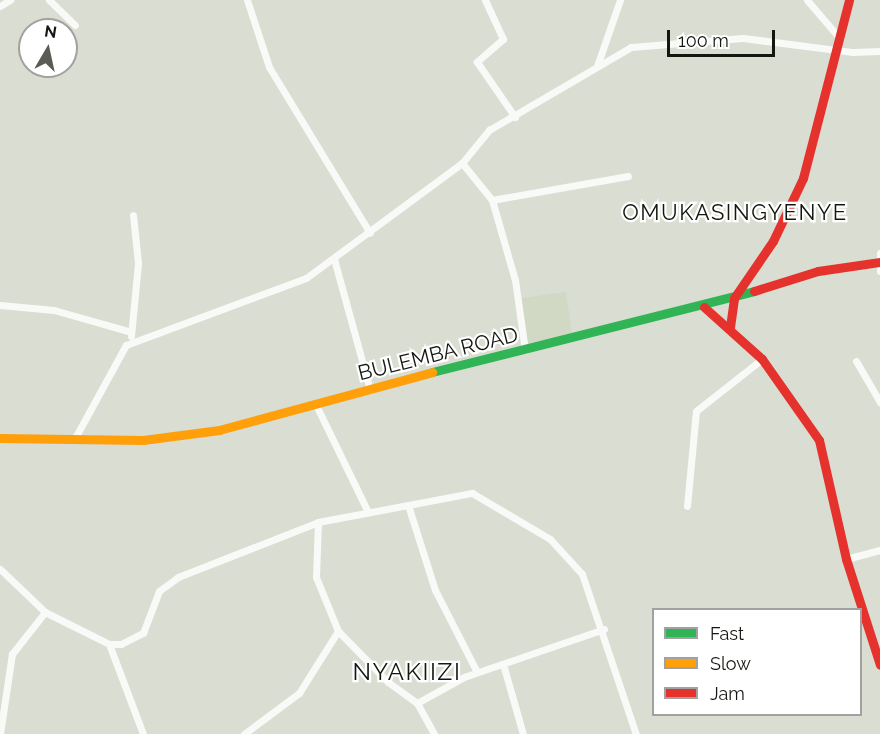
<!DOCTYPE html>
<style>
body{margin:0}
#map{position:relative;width:880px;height:734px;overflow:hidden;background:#d9ddd2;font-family:Raleway,sans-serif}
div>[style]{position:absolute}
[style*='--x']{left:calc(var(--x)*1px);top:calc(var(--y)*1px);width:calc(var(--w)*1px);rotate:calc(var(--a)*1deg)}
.built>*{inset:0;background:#d1d8c4;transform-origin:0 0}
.street>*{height:7px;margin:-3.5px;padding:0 3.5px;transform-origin:3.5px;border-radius:3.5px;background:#f9faf8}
.fast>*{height:9px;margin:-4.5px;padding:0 4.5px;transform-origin:4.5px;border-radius:4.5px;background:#30b455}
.slow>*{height:9px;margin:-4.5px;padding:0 4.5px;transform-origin:4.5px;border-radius:4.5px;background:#ff9f0a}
.jam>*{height:9px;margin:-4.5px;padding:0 4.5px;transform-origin:4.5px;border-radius:4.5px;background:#e5322d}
span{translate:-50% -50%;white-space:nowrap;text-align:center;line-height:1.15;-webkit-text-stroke:4.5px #fff;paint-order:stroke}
.street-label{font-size:21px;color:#141710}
.neighbourhood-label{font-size:22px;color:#141710;letter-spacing:1.5px}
.quarter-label{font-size:24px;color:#141710;letter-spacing:1.5px}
.legend{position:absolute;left:652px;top:608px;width:210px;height:108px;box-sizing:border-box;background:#fff;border:2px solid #a1a29f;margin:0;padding:8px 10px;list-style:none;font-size:18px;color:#141710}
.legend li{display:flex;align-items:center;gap:12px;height:30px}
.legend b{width:30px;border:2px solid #a1a29f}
.north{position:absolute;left:18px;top:18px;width:60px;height:60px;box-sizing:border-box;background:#fff;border:2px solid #a1a29f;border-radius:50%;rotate:9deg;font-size:16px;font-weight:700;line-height:24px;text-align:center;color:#141710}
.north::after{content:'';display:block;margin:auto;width:21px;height:27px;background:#595c54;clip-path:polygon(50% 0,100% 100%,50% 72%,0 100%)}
.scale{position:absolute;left:667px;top:30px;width:108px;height:27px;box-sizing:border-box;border:3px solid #141710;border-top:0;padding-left:8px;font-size:18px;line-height:21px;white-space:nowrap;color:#141710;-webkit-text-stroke:4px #fff;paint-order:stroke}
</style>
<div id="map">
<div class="built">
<i style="left:566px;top:292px;width:45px;height:51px;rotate:82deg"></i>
</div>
<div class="street">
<i style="--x:49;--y:0;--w:36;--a:44"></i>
<i style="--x:247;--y:0;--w:71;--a:71.8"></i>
<i style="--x:269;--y:67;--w:194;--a:58.7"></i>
<i style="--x:485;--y:0;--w:43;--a:65.2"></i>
<i style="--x:503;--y:39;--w:35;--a:139"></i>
<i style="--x:477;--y:62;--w:67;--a:55.4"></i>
<i style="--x:807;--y:0;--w:46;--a:49.4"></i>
<i style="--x:0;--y:6;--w:12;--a:-31"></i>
<i style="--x:597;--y:66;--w:70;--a:-70.8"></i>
<i style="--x:462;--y:163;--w:48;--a:51"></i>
<i style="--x:492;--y:200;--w:83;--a:74"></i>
<i style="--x:515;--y:280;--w:71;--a:81.9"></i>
<i style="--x:492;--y:200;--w:138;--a:-10"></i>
<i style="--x:880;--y:253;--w:18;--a:90"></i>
<i style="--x:334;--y:259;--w:136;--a:74.6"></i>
<i style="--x:0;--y:305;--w:54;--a:5.3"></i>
<i style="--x:54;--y:310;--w:80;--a:15.9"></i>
<i style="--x:131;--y:336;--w:73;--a:-84.5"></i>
<i style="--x:138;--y:263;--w:48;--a:-95.9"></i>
<i style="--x:856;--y:361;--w:48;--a:59.7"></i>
<i style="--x:316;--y:405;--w:119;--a:64.1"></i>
<i style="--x:75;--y:438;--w:106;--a:-61.3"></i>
<i style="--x:126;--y:345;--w:192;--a:-20.4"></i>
<i style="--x:306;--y:278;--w:194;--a:-36.4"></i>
<i style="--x:462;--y:163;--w:43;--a:-50.7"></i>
<i style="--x:489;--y:130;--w:164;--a:-30.3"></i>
<i style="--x:631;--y:47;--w:112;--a:-4.6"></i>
<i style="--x:743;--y:38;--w:111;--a:7.3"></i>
<i style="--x:853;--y:52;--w:27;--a:-2"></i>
<i style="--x:408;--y:505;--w:89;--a:72.4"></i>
<i style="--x:435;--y:590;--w:92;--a:62.9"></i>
<i style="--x:687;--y:506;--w:95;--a:-84.6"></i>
<i style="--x:696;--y:411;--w:84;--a:-38.2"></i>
<i style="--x:318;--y:522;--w:55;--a:92.1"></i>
<i style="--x:316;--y:577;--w:58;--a:67.8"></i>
<i style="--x:338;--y:631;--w:71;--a:45.6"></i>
<i style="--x:388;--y:682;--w:36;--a:36"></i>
<i style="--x:417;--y:703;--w:35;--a:61"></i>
<i style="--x:846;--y:559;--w:35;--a:-15"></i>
<i style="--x:0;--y:569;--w:62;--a:43.7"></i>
<i style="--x:45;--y:612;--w:72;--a:26.6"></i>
<i style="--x:109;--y:644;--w:12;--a:0"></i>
<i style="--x:121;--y:644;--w:25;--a:-27"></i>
<i style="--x:143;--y:633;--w:45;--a:-69.1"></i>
<i style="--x:159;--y:591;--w:24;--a:-36"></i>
<i style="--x:178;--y:577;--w:150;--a:-21.4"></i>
<i style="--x:318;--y:522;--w:157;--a:-10.7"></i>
<i style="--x:472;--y:493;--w:91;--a:30.5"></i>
<i style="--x:550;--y:539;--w:47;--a:47.6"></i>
<i style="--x:582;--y:574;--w:169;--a:71.4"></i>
<i style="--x:109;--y:644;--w:96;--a:69.3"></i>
<i style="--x:503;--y:664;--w:73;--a:74.1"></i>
<i style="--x:417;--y:703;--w:54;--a:-29"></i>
<i style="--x:464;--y:677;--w:148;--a:-18.9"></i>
<i style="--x:0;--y:734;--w:81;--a:-81.5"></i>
<i style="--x:12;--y:654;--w:53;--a:-51.8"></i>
<i style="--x:244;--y:734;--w:69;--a:-36.7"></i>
<i style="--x:299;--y:693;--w:73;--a:-57.8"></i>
</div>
<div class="fast">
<i style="--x:432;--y:372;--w:332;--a:-14.1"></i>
</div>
<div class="slow">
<i style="--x:0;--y:438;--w:143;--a:0.8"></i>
<i style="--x:143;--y:440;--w:77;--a:-7.5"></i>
<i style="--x:219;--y:430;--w:221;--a:-15.2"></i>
</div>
<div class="jam">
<i style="--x:754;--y:291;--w:67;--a:-17.4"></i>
<i style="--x:818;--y:271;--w:63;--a:-8.3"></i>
<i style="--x:704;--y:307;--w:78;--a:41.9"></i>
<i style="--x:762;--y:359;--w:99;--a:54.9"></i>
<i style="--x:819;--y:440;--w:122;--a:77.2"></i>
<i style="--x:846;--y:559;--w:111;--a:72.2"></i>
<i style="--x:730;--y:327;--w:29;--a:-82"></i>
<i style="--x:734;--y:298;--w:69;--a:-55.6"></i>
<i style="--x:773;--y:241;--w:70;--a:-64.5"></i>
<i style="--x:803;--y:178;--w:184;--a:-75.5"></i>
</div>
<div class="street-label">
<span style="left:438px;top:354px;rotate:-14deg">BULEMBA ROAD</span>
</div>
<div class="neighbourhood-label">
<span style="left:735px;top:213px">OMUKASINGYENYE</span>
</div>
<div class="quarter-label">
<span style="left:407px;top:672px">NYAKIIZI</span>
</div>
<ul class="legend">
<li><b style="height:8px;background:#30b455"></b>Fast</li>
<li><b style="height:8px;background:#ff9f0a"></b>Slow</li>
<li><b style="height:8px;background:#e5322d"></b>Jam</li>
</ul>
<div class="north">N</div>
<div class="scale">100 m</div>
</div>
